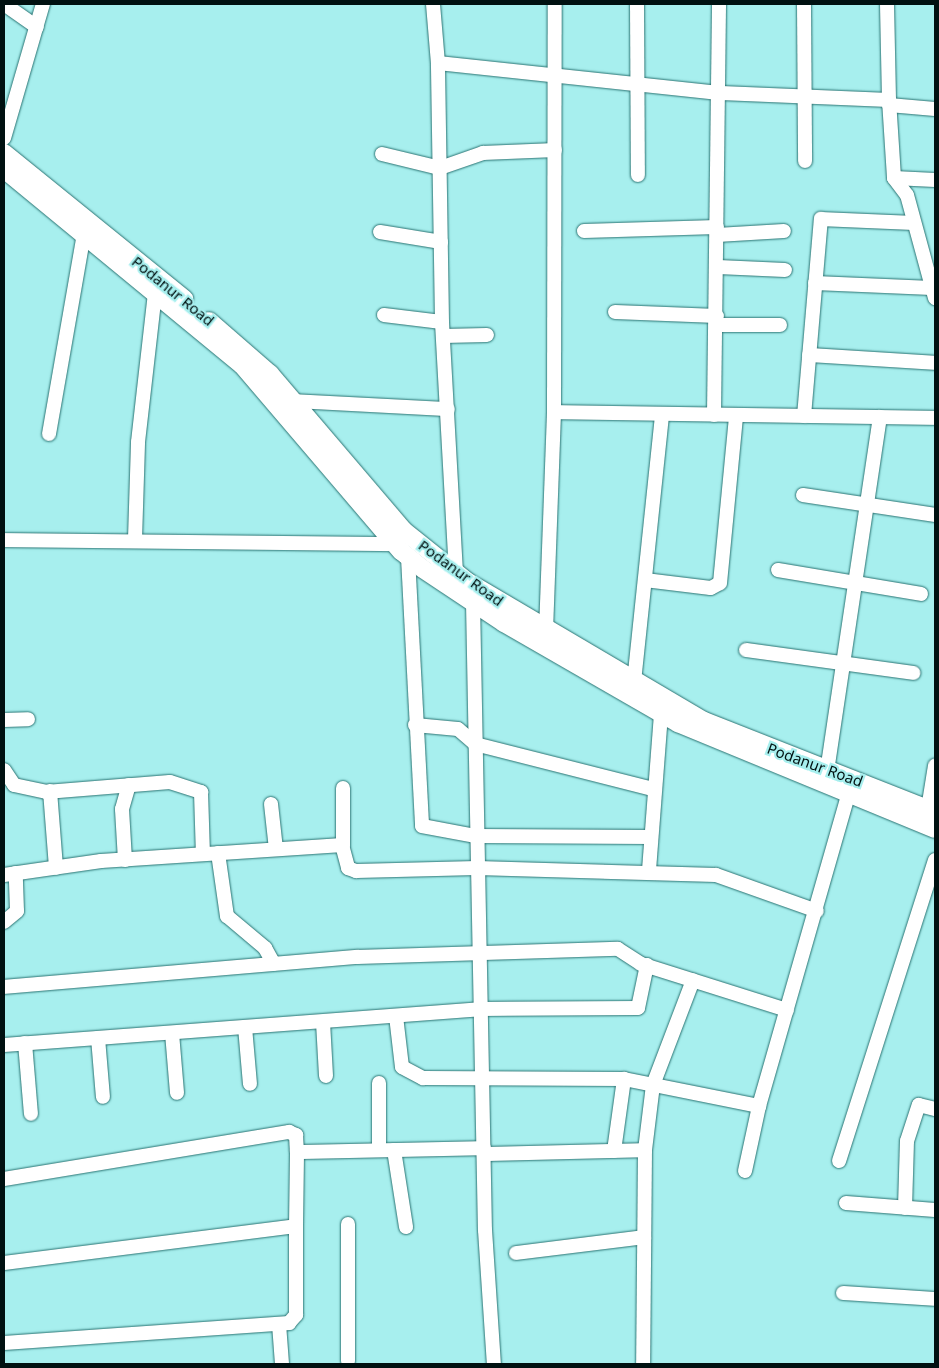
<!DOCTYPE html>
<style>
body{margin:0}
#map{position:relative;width:939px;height:1368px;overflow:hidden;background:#a7efee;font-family:"Noto Sans",sans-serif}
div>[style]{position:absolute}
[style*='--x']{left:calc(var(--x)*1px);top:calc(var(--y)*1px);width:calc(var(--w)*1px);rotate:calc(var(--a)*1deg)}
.roads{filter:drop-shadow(0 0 1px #2a7372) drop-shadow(0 0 1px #2a7372)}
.minor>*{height:14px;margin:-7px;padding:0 7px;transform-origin:7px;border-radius:7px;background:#fff}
.major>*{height:18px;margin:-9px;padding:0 9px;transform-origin:9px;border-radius:9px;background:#fff}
span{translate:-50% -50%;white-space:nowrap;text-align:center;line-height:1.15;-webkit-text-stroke:4.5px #a7efee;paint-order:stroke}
.street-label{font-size:15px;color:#011}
.frame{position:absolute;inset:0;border:5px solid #011;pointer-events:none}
</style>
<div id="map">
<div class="roads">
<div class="minor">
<i style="--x:4;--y:4;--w:40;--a:34.9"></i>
<i style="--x:433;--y:4;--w:59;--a:85.2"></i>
<i style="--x:637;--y:4;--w:171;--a:89.7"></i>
<i style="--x:804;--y:4;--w:157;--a:89.6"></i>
<i style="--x:887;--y:4;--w:96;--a:88.8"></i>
<i style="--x:889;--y:105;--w:46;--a:5"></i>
<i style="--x:4;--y:138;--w:140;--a:-73.8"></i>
<i style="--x:382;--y:154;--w:60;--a:13.6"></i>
<i style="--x:440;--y:168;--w:46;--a:-19.2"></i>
<i style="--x:483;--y:153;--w:72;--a:-2.4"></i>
<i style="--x:894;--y:178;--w:21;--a:53"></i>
<i style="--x:907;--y:195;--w:107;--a:74.8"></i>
<i style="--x:584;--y:231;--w:133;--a:-1.7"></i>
<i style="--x:380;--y:232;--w:62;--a:9.3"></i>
<i style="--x:717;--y:235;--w:67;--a:-3.4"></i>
<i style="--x:718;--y:267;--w:67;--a:2.6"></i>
<i style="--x:815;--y:283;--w:117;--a:2.4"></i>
<i style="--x:615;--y:312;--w:102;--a:2.2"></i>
<i style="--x:384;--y:315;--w:58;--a:6.9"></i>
<i style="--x:717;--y:325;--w:63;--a:0"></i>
<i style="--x:443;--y:336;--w:44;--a:-1.3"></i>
<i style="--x:809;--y:355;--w:126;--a:3.6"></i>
<i style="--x:293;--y:401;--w:155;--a:3"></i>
<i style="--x:554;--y:412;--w:408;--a:-89.9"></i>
<i style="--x:714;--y:415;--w:411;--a:-89.3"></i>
<i style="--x:804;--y:416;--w:198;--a:-85.1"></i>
<i style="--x:821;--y:219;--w:92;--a:2.5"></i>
<i style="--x:49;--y:434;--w:203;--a:-80.1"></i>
<i style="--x:803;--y:495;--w:134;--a:8.6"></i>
<i style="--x:135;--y:539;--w:97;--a:-88.2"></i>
<i style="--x:138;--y:442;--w:151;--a:-83.5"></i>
<i style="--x:4;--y:540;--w:392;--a:0.6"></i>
<i style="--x:408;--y:557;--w:269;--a:87"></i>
<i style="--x:422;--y:826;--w:55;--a:10.5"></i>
<i style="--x:476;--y:836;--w:175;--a:0.3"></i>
<i style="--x:778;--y:570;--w:145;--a:9.5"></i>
<i style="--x:456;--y:573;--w:251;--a:-93.2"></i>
<i style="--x:442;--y:322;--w:259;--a:-90.9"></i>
<i style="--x:438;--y:63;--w:285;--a:6.1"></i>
<i style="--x:721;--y:93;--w:168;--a:2.4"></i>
<i style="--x:889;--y:100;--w:78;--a:86.3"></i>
<i style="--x:894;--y:178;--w:41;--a:2.8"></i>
<i style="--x:645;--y:580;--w:66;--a:6.9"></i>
<i style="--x:711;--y:588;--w:10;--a:-29"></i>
<i style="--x:720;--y:583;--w:168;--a:-84.5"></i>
<i style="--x:477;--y:595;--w:8;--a:120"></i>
<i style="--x:473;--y:602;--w:628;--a:88.91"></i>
<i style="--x:485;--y:1230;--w:134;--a:86.2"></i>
<i style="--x:546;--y:631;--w:219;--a:-87.9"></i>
<i style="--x:554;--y:412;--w:381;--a:0.9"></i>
<i style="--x:746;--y:650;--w:169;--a:7.8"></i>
<i style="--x:634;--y:682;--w:269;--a:-84"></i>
<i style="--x:4;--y:720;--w:24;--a:-2"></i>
<i style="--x:415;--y:725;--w:43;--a:5.3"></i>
<i style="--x:458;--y:729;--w:23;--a:41"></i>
<i style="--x:475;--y:744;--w:184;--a:14.2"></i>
<i style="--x:4;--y:770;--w:18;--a:56"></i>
<i style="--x:14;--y:785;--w:33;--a:12"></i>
<i style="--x:46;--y:792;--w:124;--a:-4.6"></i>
<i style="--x:170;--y:782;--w:33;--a:18"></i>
<i style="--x:201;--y:792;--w:62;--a:88.2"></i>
<i style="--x:826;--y:778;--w:365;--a:-81.5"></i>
<i style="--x:343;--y:788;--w:58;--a:90"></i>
<i style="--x:50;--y:791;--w:77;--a:85.5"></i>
<i style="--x:271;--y:804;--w:45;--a:83.7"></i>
<i style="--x:928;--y:809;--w:44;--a:-80.8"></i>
<i style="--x:218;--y:853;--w:64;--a:81.9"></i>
<i style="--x:227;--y:916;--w:50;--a:40.1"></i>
<i style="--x:265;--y:948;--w:18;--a:61"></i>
<i style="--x:125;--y:860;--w:51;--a:-93.4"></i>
<i style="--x:122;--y:809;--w:25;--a:-74"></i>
<i style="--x:649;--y:870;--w:156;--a:-85.6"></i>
<i style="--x:4;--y:875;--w:98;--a:-8.2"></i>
<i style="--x:101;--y:861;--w:242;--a:-3.8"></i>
<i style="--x:342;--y:845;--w:24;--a:75"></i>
<i style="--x:348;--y:868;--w:9;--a:21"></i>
<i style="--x:356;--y:871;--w:121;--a:-1.4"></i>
<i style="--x:477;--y:868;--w:239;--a:1.7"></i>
<i style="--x:716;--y:875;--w:107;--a:19.6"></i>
<i style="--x:4;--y:922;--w:17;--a:-40"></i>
<i style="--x:17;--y:911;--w:38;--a:-92"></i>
<i style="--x:4;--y:987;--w:354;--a:-4.9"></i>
<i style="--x:357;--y:957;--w:261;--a:-1.8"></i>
<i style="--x:618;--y:949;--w:27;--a:33"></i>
<i style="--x:641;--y:964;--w:153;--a:17.5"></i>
<i style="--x:396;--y:1016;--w:51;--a:83.3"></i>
<i style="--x:402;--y:1067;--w:24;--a:28"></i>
<i style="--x:423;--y:1078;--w:201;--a:0.3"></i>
<i style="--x:624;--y:1079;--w:138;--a:11.3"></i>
<i style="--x:759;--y:1106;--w:334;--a:-74"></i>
<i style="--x:323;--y:1022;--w:54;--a:86.8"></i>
<i style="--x:245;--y:1027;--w:57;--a:85"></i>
<i style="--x:172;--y:1033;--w:60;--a:85.2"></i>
<i style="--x:98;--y:1038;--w:59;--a:85.2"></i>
<i style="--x:25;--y:1043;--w:71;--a:85.2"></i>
<i style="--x:4;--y:1045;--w:477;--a:-4.3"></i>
<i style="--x:480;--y:1009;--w:158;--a:-0.4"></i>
<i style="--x:638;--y:1008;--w:44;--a:-78.2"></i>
<i style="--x:379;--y:1150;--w:67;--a:-90"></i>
<i style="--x:394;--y:1150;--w:78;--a:81.1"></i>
<i style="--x:645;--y:1150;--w:65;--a:-83"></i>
<i style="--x:653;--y:1085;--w:112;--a:-69.1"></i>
<i style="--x:614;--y:1151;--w:73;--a:-82.1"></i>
<i style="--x:484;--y:1154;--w:161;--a:-1.4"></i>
<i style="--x:645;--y:1150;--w:214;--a:90.5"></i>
<i style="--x:839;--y:1161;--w:316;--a:-72.3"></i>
<i style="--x:745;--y:1171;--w:66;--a:-77.8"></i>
<i style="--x:4;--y:1179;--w:289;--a:-9.4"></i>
<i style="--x:289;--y:1132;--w:8;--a:23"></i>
<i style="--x:296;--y:1135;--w:17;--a:87"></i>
<i style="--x:846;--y:1203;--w:89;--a:4.5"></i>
<i style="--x:905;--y:1208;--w:67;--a:-88.3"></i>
<i style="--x:907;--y:1141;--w:38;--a:-72"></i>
<i style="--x:919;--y:1105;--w:16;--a:14"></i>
<i style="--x:516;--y:1253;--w:129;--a:-7.1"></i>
<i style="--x:4;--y:1263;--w:294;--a:-7.2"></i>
<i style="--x:296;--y:1226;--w:74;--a:-89.2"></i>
<i style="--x:297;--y:1152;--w:187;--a:-1.2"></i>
<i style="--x:843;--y:1293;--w:92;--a:3.7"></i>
<i style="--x:279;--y:1324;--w:40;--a:85.7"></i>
<i style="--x:4;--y:1343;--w:286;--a:-4"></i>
<i style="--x:289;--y:1323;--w:11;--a:-49"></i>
<i style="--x:296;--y:1315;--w:89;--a:-90"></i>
<i style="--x:348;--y:1361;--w:137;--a:-90"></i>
</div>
<div class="major">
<i style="--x:4;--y:153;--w:232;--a:39"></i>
<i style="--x:4;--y:169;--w:308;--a:39.5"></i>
<i style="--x:242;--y:365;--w:245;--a:49.5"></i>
<i style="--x:401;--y:551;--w:28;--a:39"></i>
<i style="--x:423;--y:569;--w:97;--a:33.7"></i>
<i style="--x:504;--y:623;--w:201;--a:29.9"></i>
<i style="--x:678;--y:723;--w:278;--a:22.4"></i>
<i style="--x:209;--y:321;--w:81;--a:41"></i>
<i style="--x:270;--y:374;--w:206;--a:49.5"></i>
<i style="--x:404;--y:531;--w:82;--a:38.6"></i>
<i style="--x:468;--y:582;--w:274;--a:30.5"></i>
<i style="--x:704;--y:721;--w:248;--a:21.5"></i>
</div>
</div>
<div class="street-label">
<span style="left:173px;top:291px;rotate:39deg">Podanur Road</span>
<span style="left:461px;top:573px;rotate:36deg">Podanur Road</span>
<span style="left:815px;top:765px;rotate:20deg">Podanur Road</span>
</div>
<div class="frame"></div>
</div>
